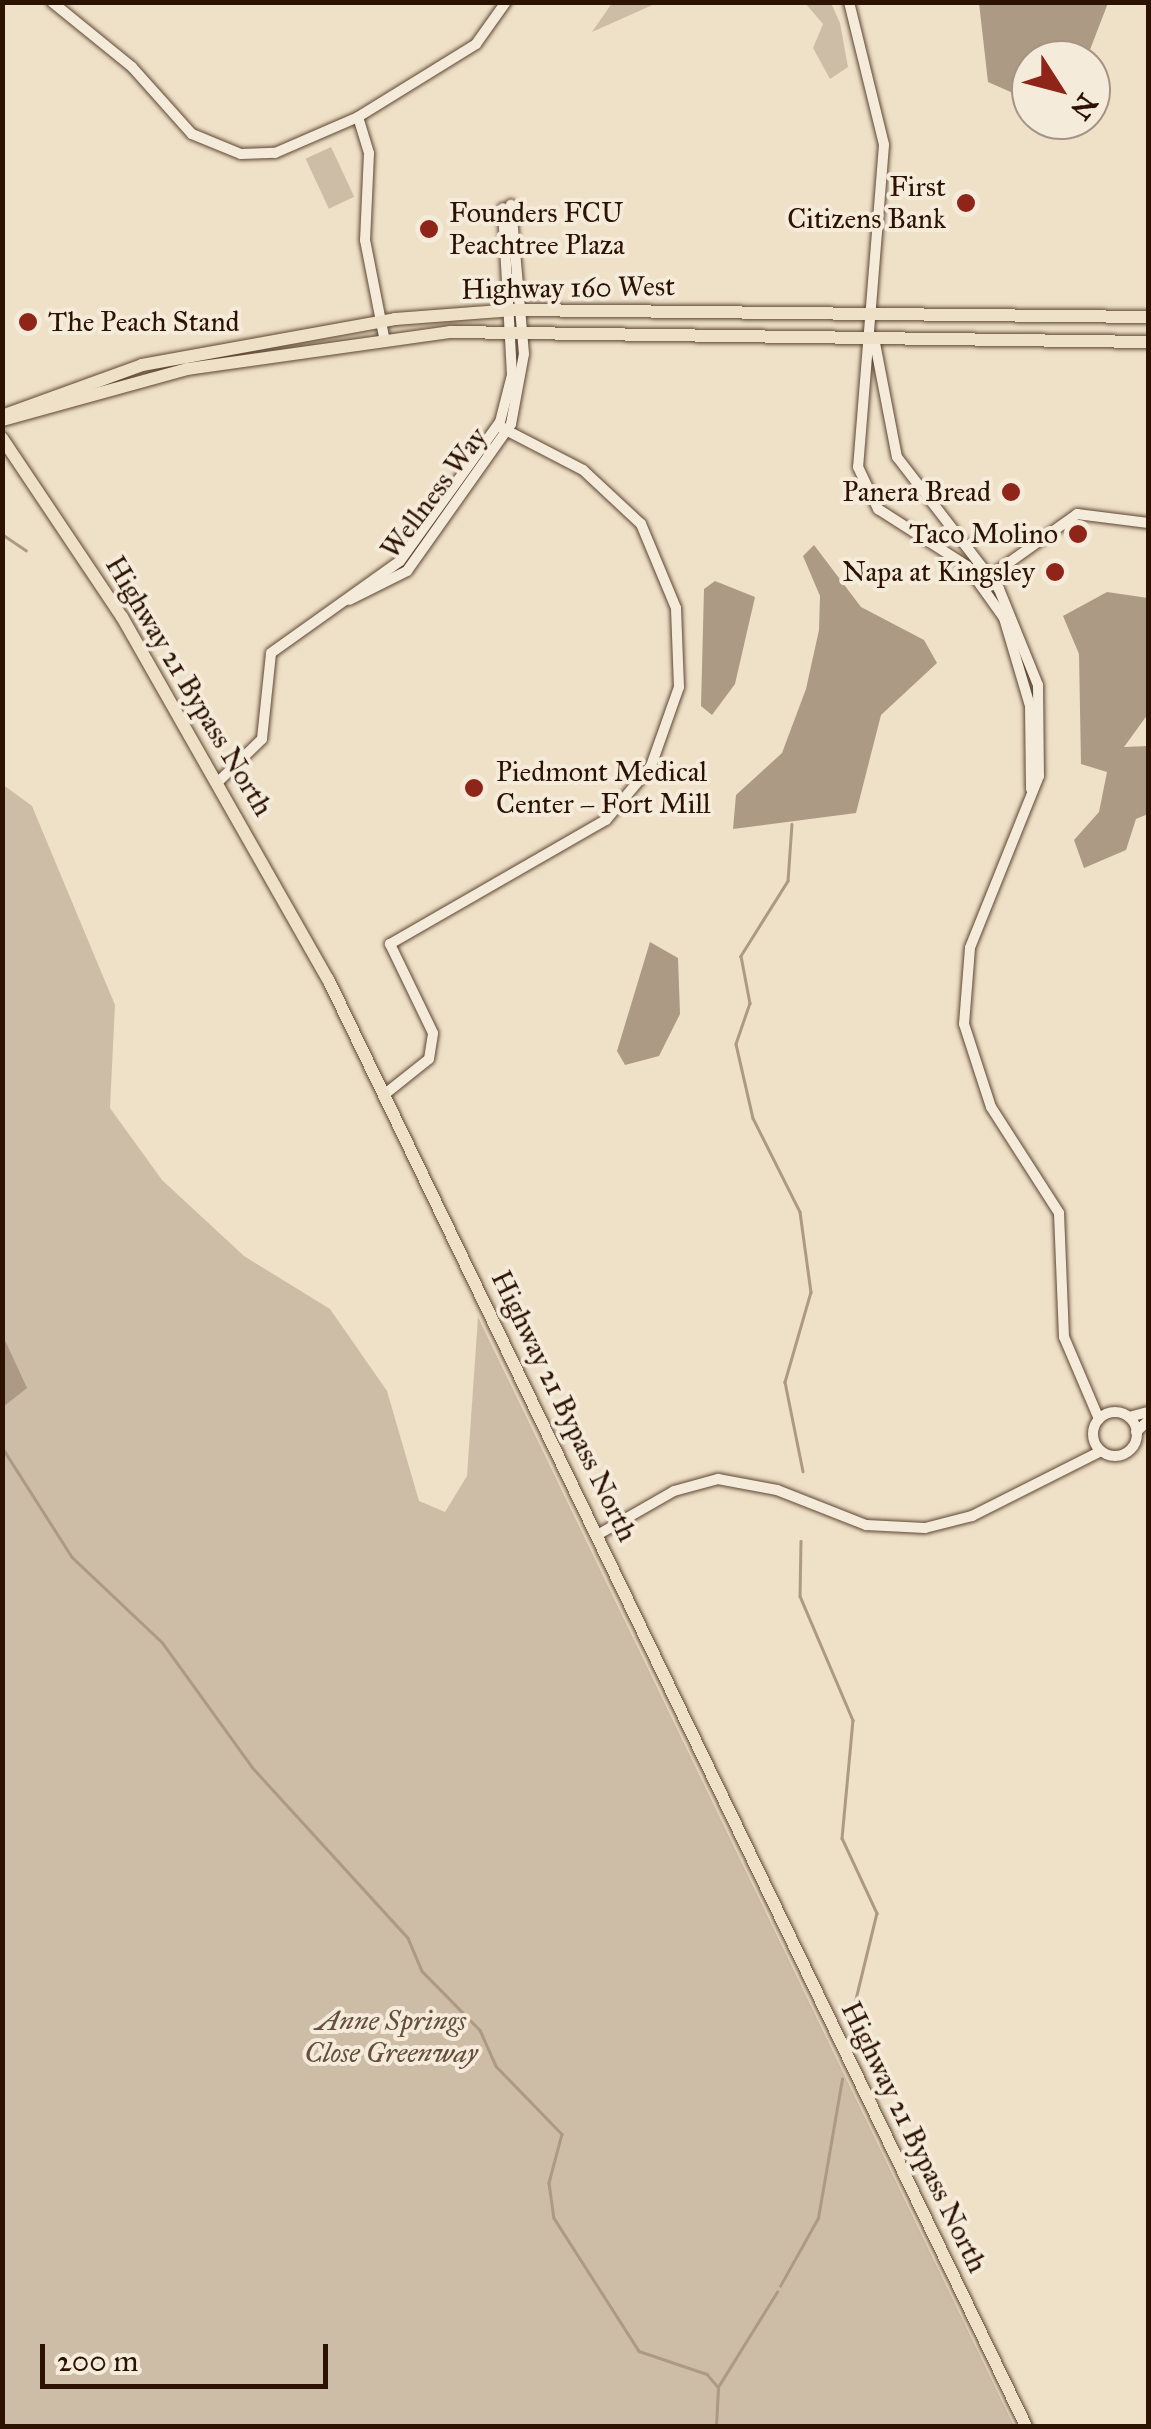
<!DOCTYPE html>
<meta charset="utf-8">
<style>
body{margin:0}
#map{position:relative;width:1151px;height:2429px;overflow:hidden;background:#efe0c8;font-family:"IM FELL Great Primer",serif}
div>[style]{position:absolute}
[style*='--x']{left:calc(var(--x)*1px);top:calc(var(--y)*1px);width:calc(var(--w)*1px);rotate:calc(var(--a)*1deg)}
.green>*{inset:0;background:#cebda6;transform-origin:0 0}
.water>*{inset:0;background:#ad9a84}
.stream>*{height:2.5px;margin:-1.25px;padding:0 1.25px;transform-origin:1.25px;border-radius:1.25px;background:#ad9a84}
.roads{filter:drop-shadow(0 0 2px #5d4632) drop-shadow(0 0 2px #5d4632)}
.minor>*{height:10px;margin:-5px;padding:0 5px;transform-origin:5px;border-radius:5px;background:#f5ebdb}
.minor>.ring{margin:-5px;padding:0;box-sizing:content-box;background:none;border:10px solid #f5ebdb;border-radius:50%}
.major>*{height:12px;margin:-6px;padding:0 6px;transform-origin:6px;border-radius:6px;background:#efe0c8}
.dots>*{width:28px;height:28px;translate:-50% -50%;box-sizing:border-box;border:5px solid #f5ebdb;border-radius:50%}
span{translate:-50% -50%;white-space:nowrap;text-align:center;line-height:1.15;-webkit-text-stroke:8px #f5ebdb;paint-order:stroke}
.poi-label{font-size:28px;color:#2c1200}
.right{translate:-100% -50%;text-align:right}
.left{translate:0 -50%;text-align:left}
.street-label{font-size:28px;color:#2c1200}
.park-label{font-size:28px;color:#654e3a;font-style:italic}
.frame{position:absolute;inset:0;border:5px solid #2c1200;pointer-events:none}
.north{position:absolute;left:1011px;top:40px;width:100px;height:100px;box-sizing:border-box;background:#f5ebdb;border:2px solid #a59483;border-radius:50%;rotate:126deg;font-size:28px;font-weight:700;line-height:40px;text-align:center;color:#2c1200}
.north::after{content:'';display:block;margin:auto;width:35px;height:45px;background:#8f2418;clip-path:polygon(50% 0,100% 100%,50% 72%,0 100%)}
.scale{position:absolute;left:40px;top:2344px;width:288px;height:45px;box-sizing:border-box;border:5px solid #2c1200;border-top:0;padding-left:12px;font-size:30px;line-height:35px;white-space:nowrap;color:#2c1200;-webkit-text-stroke:8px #f5ebdb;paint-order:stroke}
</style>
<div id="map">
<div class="green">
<i style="clip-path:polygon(612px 3px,612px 2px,657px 3px,592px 32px)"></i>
<i style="clip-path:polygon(805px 3px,831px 3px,840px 23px,848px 67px,830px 79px,813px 48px,823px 24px)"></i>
<i style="left:331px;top:147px;width:55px;height:28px;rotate:65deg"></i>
<i style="clip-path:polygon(2px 784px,32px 806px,115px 1005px,110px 1108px,162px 1180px,244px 1256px,330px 1309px,387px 1391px,419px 1501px,445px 1512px,467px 1476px,478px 1317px,1014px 2426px,3px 2426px)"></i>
</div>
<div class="water">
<i style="clip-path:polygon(979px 3px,1108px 3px,1086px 60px,1031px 60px,1029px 100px,988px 82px)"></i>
<i style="clip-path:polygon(814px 545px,861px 607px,924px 640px,937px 663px,881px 715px,856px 813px,733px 829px,736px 795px,782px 753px,806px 689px,819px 630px,820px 596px,803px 556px)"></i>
<i style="clip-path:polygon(715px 581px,755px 597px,735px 684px,712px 715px,701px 706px,704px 589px)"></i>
<i style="clip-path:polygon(1107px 592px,1148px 598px,1148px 714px,1124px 747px,1148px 746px,1148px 814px,1136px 819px,1126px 850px,1084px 868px,1074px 840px,1099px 812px,1107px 772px,1081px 764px,1079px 654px,1063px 616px)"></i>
<i style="clip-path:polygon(650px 942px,678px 958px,680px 1014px,659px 1056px,625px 1065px,617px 1051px)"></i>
<i style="clip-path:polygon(3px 1336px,27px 1388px,3px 1407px,2px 1407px)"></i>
</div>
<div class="stream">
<i style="--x:2;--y:534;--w:29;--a:34"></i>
<i style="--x:792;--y:824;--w:57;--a:94"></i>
<i style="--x:788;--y:881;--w:89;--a:122.1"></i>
<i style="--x:741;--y:956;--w:48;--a:79.2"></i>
<i style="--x:750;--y:1003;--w:43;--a:108.9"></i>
<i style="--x:736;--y:1044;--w:76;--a:77.1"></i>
<i style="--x:753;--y:1118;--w:105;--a:63.4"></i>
<i style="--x:800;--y:1212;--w:81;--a:82.2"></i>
<i style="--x:811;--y:1292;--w:94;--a:106.1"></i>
<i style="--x:785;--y:1382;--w:91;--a:78.6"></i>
<i style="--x:2;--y:1447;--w:130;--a:57.5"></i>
<i style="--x:72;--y:1557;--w:124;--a:43.4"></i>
<i style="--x:162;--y:1642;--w:154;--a:54.2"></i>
<i style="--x:252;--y:1767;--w:231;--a:47.6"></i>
<i style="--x:408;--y:1938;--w:36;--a:67"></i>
<i style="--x:422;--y:1971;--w:83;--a:45.5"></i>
<i style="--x:480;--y:2030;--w:39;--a:66"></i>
<i style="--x:496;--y:2066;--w:95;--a:45.9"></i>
<i style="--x:562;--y:2134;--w:51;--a:104.9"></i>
<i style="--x:549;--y:2183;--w:35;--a:82"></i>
<i style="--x:554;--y:2218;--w:158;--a:57.4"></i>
<i style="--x:639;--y:2351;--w:72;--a:18.7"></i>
<i style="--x:707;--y:2374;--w:17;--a:50"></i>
<i style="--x:801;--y:1541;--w:55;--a:91"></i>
<i style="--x:800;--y:1596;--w:135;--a:66.9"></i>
<i style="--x:853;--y:1720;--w:119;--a:95.3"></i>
<i style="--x:842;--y:1838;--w:83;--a:65"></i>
<i style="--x:877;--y:1913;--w:93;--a:103.7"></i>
<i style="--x:780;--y:2286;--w:78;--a:-60.8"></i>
<i style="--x:818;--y:2218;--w:141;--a:-80.2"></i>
<i style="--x:716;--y:2426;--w:39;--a:-87"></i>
<i style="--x:718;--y:2387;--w:112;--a:-58.2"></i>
</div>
<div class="roads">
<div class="minor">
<i style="--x:52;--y:2;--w:103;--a:39.1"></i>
<i style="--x:132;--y:67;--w:90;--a:48.2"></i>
<i style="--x:192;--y:134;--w:53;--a:22.2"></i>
<i style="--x:241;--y:154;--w:34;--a:-2"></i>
<i style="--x:275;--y:153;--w:90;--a:-23.4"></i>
<i style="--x:358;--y:117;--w:139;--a:-31.7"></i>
<i style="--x:476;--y:44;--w:52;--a:-54.5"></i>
<i style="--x:849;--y:2;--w:147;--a:76.2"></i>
<i style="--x:884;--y:145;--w:323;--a:94.6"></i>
<i style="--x:858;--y:467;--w:47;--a:64.5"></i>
<i style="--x:878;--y:509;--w:106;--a:32.6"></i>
<i style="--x:967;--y:566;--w:64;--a:54.6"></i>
<i style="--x:1004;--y:618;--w:92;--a:73.5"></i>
<i style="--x:1030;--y:706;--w:83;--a:89.3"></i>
<i style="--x:358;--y:117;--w:38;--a:73"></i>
<i style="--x:369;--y:153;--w:87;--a:92.6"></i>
<i style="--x:365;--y:240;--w:99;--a:78.9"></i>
<i style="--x:874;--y:338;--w:121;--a:79.1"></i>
<i style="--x:897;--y:457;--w:167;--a:52.3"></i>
<i style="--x:999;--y:589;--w:104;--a:67.9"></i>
<i style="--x:1038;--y:685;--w:91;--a:89.4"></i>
<i style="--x:1039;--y:776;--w:185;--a:111.9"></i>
<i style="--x:970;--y:948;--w:76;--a:94.5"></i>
<i style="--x:964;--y:1024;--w:87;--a:72"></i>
<i style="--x:991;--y:1107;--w:126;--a:57.3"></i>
<i style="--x:1059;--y:1213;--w:124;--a:87.7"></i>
<i style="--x:1064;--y:1337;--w:89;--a:66.9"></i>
<i style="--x:986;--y:579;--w:112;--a:-35.5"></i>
<i style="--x:1077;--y:514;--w:72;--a:7.2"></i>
<i style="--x:349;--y:600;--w:65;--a:-26.6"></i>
<i style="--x:407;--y:571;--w:180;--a:-54.7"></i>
<i style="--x:511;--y:424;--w:71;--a:-79.5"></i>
<i style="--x:524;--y:354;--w:150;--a:-95"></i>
<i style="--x:219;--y:781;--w:60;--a:-44.3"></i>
<i style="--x:262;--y:739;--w:86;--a:-84"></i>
<i style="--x:271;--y:653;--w:158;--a:-35.5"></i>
<i style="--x:400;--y:561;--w:171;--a:-54.3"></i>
<i style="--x:500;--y:422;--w:49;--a:-75.7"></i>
<i style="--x:512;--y:375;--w:167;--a:-93.1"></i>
<i style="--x:385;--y:1094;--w:56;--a:-38.5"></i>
<i style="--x:429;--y:1059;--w:26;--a:-81"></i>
<i style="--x:433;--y:1033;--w:99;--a:-115.8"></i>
<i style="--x:390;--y:944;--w:249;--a:-29.9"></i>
<i style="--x:606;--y:820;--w:70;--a:-50.2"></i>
<i style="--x:651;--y:766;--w:84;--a:-70.5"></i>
<i style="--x:679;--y:687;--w:79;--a:-92.2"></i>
<i style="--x:676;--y:608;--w:91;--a:-112.6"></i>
<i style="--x:641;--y:524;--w:79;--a:-137"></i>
<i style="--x:583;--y:470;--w:96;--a:-152.6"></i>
<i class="ring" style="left:1093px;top:1412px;width:34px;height:34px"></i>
<i style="--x:1129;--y:1417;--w:20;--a:-15"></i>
<i style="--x:1136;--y:1432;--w:16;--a:-43"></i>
<i style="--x:599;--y:1534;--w:86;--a:-29.8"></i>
<i style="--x:674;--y:1491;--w:46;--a:-15.3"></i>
<i style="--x:718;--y:1479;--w:60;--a:10.6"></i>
<i style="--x:777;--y:1490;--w:96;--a:21.5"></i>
<i style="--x:866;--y:1525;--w:59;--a:2.9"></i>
<i style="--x:925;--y:1528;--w:49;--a:-14.3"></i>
<i style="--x:972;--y:1516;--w:144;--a:-26.7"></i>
</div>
<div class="major">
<i style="--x:2;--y:416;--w:149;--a:-20"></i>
<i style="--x:142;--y:365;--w:257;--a:-10.3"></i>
<i style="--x:395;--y:319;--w:119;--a:-4.3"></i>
<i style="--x:514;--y:310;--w:634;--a:0.63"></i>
<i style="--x:2;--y:420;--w:192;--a:-15.4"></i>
<i style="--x:187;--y:369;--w:266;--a:-8"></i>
<i style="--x:450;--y:332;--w:698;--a:0.82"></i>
<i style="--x:2;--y:438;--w:216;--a:56.2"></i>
<i style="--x:122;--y:617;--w:417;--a:60.4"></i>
<i style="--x:328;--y:979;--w:1607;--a:64.25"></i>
</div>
</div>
<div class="dots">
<i style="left:966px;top:203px;background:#8f2418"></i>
<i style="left:429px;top:229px;background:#8f2418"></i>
<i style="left:28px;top:322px;background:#8f2418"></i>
<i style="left:1011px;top:492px;background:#8f2418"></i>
<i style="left:1078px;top:534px;background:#8f2418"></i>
<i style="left:1055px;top:572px;background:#8f2418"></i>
<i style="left:474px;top:788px;background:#8f2418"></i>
</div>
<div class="poi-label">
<span class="right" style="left:946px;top:203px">First<br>Citizens Bank</span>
<span class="left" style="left:449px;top:229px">Founders FCU<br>Peachtree Plaza</span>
<span class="left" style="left:48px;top:322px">The Peach Stand</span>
<span class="right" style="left:991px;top:492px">Panera Bread</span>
<span class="right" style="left:1058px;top:534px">Taco Molino</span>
<span class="right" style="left:1035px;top:572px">Napa at Kingsley</span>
<span class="left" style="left:496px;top:788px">Piedmont Medical<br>Center – Fort Mill</span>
</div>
<div class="street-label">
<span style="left:568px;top:288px;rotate:-1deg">Highway 160 West</span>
<span style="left:434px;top:493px;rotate:-53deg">Wellness Way</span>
<span style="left:189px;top:686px;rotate:59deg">Highway 21 Bypass North</span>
<span style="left:564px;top:1406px;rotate:64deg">Highway 21 Bypass North</span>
<span style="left:914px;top:2137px;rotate:64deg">Highway 21 Bypass North</span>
</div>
<div class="park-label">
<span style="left:391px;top:2037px">Anne Springs<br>Close Greenway</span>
</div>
<div class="frame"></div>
<div class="north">N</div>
<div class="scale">200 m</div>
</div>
